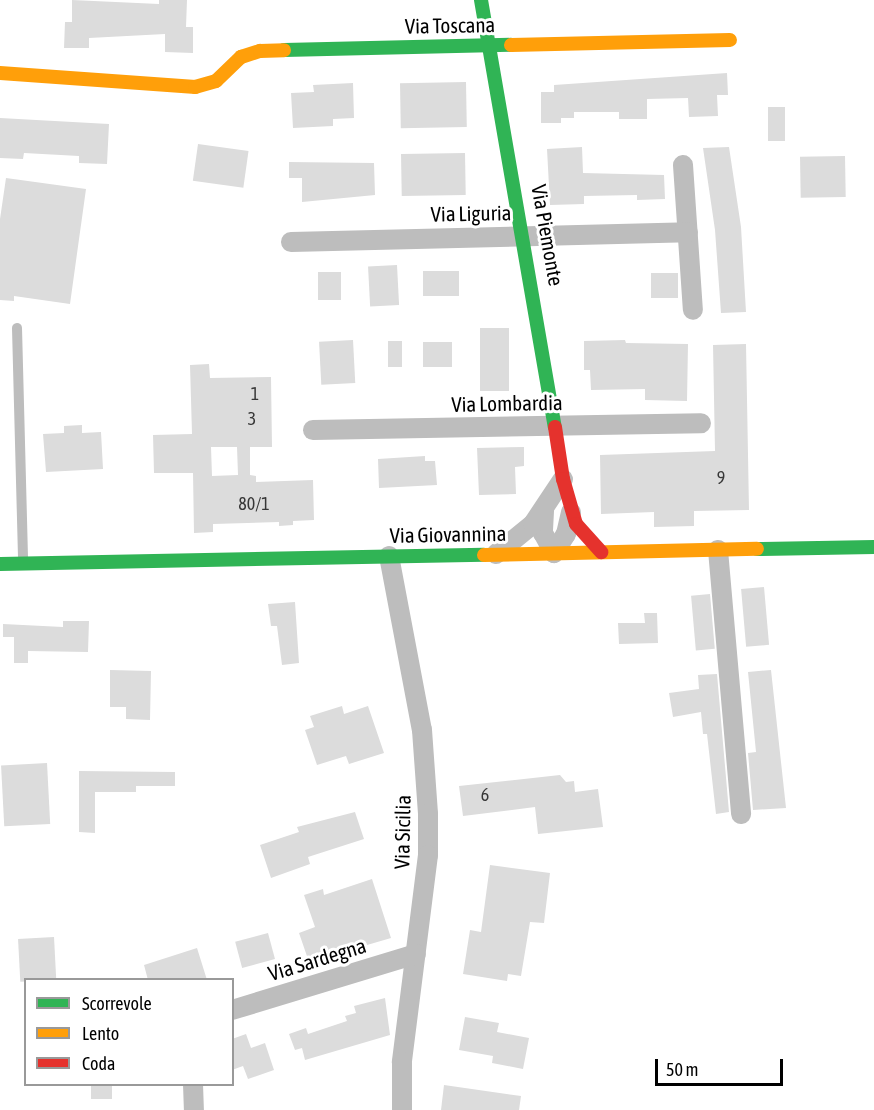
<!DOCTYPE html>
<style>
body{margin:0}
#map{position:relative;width:874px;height:1110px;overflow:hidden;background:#fff;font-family:"Asap Condensed",sans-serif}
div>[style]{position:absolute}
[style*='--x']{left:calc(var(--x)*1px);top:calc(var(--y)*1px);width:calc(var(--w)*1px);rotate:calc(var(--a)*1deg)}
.building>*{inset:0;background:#dcdcdc;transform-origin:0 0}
.lane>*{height:10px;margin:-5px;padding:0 5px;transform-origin:5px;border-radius:5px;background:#bdbdbd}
.street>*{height:20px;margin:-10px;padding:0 10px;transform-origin:10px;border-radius:10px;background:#bdbdbd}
.fast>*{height:14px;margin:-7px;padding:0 7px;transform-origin:7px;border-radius:7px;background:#30b455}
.slow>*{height:14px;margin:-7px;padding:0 7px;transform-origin:7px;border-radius:7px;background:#ff9f0a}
.jam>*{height:14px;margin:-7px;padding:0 7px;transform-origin:7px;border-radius:7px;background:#e5322d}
span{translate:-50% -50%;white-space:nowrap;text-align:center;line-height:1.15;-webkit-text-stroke:6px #fff;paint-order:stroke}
.number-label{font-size:18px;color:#373737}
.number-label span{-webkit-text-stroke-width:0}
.street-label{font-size:21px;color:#000}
.legend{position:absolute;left:24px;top:978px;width:210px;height:108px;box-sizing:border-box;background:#fff;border:2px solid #999;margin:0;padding:8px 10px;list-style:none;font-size:18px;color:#000}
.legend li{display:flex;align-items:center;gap:12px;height:30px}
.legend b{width:30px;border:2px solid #999}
.scale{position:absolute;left:655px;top:1059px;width:128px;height:27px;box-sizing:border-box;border:3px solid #000;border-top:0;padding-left:8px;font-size:18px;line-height:21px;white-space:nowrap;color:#000;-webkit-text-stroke:4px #fff;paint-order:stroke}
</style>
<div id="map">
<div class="building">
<i style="clip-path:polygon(72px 0,159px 4px,159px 0,187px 0,186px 27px,193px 27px,193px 53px,165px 52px,165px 34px,89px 38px,89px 48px,64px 48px,65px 22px,72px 22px)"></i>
<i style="clip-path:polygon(727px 73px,728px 95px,717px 95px,718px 116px,689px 117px,688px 98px,647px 99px,647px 119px,619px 119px,619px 112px,574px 112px,574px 118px,561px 118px,561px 123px,541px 123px,541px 92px,554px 92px,554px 85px)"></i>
<i style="left:466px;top:82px;width:45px;height:66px;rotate:89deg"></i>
<i style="clip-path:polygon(353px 83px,354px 118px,333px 119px,333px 126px,293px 128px,291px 93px,314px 92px,313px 85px)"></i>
<i style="left:768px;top:107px;width:17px;height:34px"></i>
<i style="clip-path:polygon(0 118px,109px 124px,107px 164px,79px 163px,79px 156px,24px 153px,23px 159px,0 158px)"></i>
<i style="left:198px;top:144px;width:51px;height:37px;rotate:8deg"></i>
<i style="clip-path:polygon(582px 147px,583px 173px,664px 175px,665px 199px,637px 200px,637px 195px,584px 196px,584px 204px,550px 205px,547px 149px)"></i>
<i style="clip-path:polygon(729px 147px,741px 227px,746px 312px,721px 313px,715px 230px,703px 148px)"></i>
<i style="left:465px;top:153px;width:42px;height:64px;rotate:89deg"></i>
<i style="left:845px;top:156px;width:41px;height:45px;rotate:89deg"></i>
<i style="clip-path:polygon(289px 162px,374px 163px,375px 195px,302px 202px,302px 178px,289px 178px)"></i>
<i style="clip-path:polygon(6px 178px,86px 189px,70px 304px,14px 296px,14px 301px,0 300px,0 219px)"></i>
<i style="left:397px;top:265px;width:40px;height:29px;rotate:87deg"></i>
<i style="left:423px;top:271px;width:36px;height:25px"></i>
<i style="left:318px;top:272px;width:23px;height:28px"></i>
<i style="left:651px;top:273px;width:27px;height:25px"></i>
<i style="left:480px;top:328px;width:29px;height:63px"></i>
<i style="left:353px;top:340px;width:43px;height:34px;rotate:87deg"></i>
<i style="clip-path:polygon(625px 340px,626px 343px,688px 344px,687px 401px,645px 400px,645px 389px,591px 390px,590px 370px,584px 370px,584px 341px)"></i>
<i style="left:388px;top:341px;width:14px;height:26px"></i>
<i style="left:423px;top:342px;width:29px;height:25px"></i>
<i style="clip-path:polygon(746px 344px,749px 510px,694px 511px,694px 526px,654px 527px,654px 512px,601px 514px,600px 455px,715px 451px,713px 345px)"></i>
<i style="clip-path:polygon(evenodd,209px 364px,210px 378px,271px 377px,272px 447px,250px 447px,250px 475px,256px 476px,256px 482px,313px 480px,314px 520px,293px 521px,293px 525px,279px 526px,279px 522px,213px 524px,213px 532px,194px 533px,193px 473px,154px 473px,153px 435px,192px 434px,190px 365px,209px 364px,211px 447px,237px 447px,238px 475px,212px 476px,211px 447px)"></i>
<i style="clip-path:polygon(82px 425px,82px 433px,101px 432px,103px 469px,46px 472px,43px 434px,64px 433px,64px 426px)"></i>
<i style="clip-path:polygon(524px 447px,524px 466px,515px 467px,516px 494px,479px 495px,477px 448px)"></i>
<i style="clip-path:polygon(425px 456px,425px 461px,435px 461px,437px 485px,379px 488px,378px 459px)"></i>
<i style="left:764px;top:587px;width:58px;height:23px;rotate:85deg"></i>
<i style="left:710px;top:594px;width:55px;height:19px;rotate:85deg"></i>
<i style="clip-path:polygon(295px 602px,299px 663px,282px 665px,277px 626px,271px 626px,268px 604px)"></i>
<i style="clip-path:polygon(644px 613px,657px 613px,658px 643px,619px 644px,618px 623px,645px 623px)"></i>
<i style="clip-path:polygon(63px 621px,89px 621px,88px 652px,28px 651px,28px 663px,14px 663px,14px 637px,3px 637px,3px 624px,63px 627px)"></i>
<i style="clip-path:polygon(110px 670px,151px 671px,150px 720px,126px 719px,126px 707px,110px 707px)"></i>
<i style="clip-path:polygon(771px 670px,786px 808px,753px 810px,748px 753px,756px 752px,748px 672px)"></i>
<i style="clip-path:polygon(717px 674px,729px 812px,716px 814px,707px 734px,703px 734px,701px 712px,673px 717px,669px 693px,699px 689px,698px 675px)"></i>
<i style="clip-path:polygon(342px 706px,344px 714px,368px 706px,384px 753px,349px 764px,346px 756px,317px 765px,305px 730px,314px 727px,310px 716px)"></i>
<i style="left:47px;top:763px;width:61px;height:46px;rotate:87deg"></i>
<i style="clip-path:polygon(79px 771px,175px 772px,175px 786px,136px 786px,136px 792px,95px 792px,95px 833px,79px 832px)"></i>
<i style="clip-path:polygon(560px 775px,566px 782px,574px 781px,575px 792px,598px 789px,603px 827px,538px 834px,535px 807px,463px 816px,459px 786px)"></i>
<i style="clip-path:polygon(355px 812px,364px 839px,308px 857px,310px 864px,271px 878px,260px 845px,299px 832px,297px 827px)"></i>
<i style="clip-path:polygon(490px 865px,550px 873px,544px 923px,530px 922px,521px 976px,508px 974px,507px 981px,463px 974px,470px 930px,481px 932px)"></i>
<i style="clip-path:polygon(372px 879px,391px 938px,309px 962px,299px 933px,315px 927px,304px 895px,323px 889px,324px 895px)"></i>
<i style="left:268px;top:933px;width:27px;height:34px;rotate:75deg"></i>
<i style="left:54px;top:937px;width:43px;height:36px;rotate:87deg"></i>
<i style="clip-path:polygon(197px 948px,207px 980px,148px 980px,144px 965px)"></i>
<i style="clip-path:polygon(385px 998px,390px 1035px,305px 1060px,302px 1048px,295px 1050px,289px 1034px,306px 1028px,308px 1034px,347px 1021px,345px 1016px,356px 1013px,354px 1006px)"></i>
<i style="clip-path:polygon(465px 1017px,499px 1023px,497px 1032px,529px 1038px,523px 1069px,492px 1063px,493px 1056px,459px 1050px)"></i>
<i style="clip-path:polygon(246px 1034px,251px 1048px,265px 1043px,274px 1070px,248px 1079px,243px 1066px,232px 1070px,232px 1039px)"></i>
<i style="left:91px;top:1084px;width:21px;height:15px"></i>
<i style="clip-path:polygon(444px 1085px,521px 1096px,519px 1110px,441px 1110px)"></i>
</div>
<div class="lane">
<i style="--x:17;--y:328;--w:235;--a:88.5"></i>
</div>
<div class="street">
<i style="--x:683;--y:165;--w:145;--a:86.1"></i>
<i style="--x:291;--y:242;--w:397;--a:-1.4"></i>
<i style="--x:313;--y:430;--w:388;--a:-1"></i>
<i style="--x:544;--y:511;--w:22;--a:93"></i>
<i style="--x:543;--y:533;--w:23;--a:61"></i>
<i style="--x:554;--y:553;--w:22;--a:-58"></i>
<i style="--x:566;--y:534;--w:22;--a:-77"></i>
<i style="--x:718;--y:550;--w:265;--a:85"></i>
<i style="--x:496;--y:554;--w:48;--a:-39"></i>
<i style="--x:533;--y:524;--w:54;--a:-56.3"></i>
<i style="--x:389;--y:556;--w:177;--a:79.3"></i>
<i style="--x:422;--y:730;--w:84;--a:85.9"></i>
<i style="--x:428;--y:814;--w:41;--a:90"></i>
<i style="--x:428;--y:855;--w:209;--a:97.2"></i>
<i style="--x:402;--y:1062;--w:48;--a:90"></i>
<i style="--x:232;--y:1010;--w:192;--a:-16.9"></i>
<i style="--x:193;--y:1084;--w:26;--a:88"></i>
</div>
<div class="fast">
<i style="--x:481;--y:0;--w:433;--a:80.2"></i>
<i style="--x:284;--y:50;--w:227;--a:-1.3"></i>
<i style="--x:757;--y:549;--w:117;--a:-1"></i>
<i style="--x:0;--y:564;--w:484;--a:-1.1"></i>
</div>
<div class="slow">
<i style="--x:511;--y:45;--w:219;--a:-1.3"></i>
<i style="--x:0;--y:73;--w:196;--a:4.1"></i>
<i style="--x:195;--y:87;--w:22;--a:-16"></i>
<i style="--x:216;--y:81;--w:35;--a:-44"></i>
<i style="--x:241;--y:57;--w:20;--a:-18"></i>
<i style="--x:260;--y:51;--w:24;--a:-2"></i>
<i style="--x:484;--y:555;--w:273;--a:-1.3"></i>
</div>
<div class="jam">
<i style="--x:555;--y:427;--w:53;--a:81.3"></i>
<i style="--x:563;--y:479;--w:47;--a:73.9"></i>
<i style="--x:576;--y:524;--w:38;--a:48"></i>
</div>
<div class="number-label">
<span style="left:255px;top:394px">1</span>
<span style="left:252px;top:419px">3</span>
<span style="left:721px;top:478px">9</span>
<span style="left:254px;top:504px">80/1</span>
<span style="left:485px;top:795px">6</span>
</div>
<div class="street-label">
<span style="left:450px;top:25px;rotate:-1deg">Via Toscana</span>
<span style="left:471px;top:213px;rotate:-1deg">Via Liguria</span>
<span style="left:548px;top:235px;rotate:80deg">Via Piemonte</span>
<span style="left:507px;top:403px;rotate:-1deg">Via Lombardia</span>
<span style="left:448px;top:534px;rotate:-1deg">Via Giovannina</span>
<span style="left:402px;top:832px;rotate:-89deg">Via Sicilia</span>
<span style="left:317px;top:959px;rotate:-17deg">Via Sardegna</span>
</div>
<ul class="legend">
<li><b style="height:8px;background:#30b455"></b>Scorrevole</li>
<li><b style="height:8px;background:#ff9f0a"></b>Lento</li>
<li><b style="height:8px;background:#e5322d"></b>Coda</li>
</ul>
<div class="scale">50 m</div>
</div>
